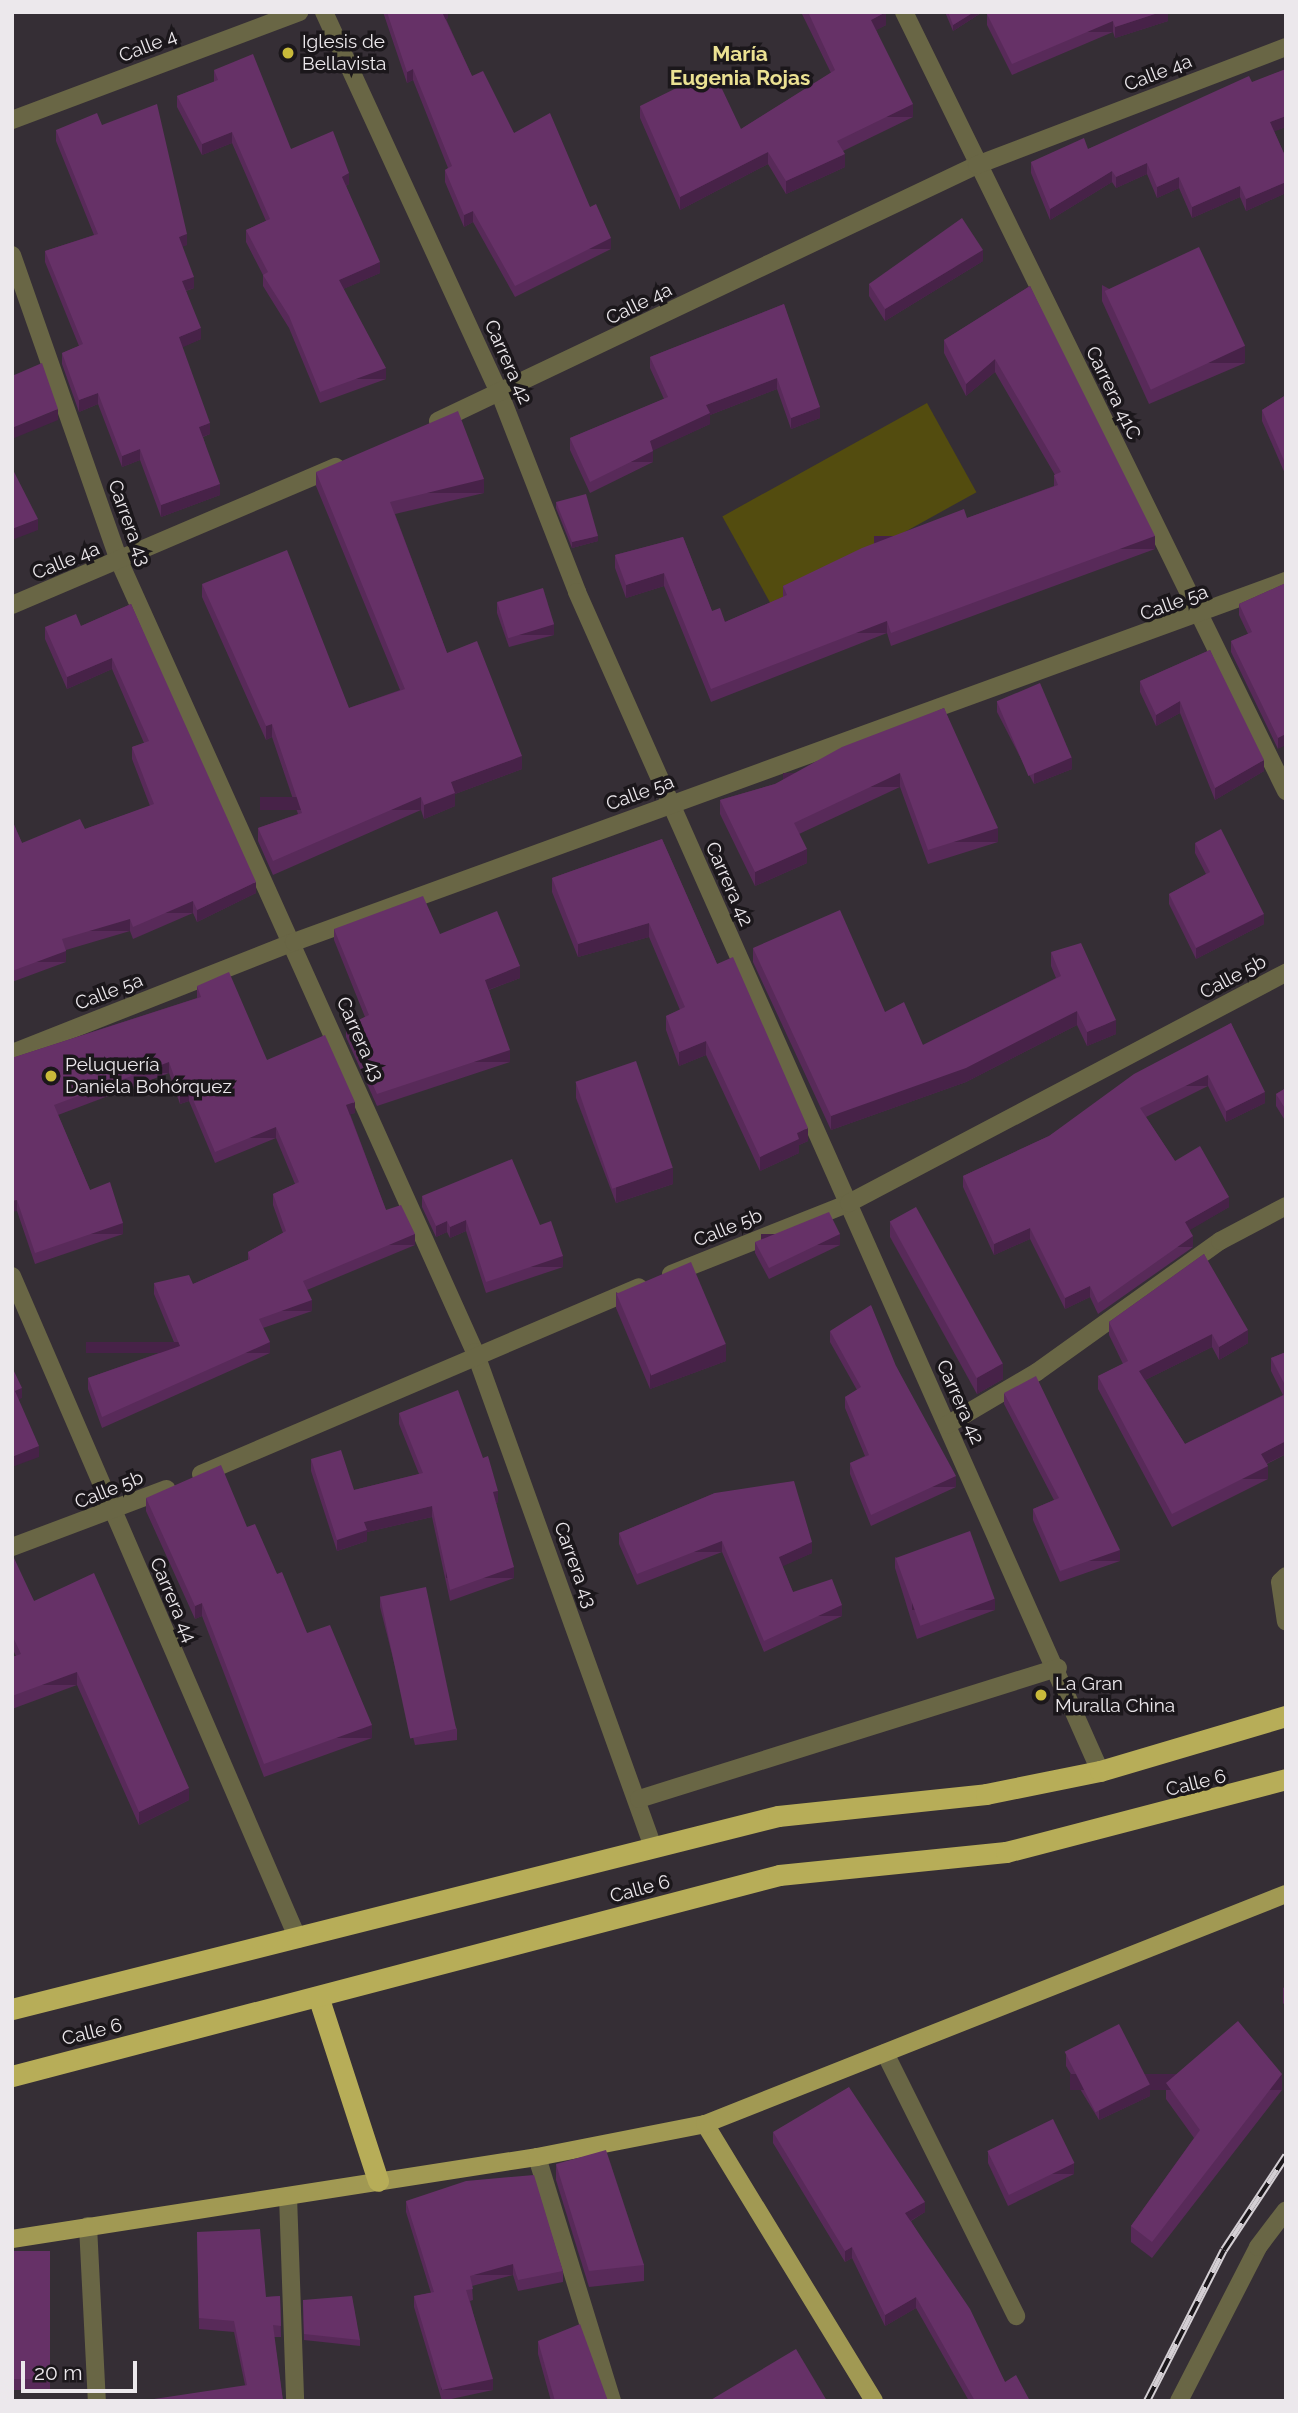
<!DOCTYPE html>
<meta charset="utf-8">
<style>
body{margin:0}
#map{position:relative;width:1298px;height:2413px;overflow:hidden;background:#352e35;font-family:Raleway,sans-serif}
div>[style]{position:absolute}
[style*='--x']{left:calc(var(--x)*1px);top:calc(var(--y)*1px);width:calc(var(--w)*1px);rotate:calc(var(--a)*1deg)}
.green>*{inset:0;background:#534c0f;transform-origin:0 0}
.minor>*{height:18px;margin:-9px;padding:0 9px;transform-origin:9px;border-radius:9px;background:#696645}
.major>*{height:18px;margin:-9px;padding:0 9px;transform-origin:9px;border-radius:9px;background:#a19953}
.highway>*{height:21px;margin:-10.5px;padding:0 10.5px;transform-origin:10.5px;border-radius:10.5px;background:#b7ad58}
.rail>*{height:8px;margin-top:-4px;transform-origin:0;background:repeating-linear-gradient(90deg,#1b171b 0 16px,#d4cfd4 0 32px);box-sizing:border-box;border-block:2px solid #d4cfd4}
.wall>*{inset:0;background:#582a59;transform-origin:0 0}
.shaded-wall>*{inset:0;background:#472248;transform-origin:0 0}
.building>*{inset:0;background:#663167;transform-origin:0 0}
.dots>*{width:19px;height:19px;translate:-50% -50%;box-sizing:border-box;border:4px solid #1b171b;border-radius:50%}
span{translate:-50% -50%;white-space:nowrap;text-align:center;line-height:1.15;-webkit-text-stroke:7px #1b171b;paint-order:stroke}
.poi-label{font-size:19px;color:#ece8ec}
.left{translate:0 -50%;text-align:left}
.street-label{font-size:19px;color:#ece8ec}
.neighbourhood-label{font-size:21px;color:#ebe192;font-weight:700}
.frame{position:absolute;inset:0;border:14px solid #ece8ec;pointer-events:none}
.scale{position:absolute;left:21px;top:2361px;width:116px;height:32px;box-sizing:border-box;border:4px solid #ece8ec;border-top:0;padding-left:9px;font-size:21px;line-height:24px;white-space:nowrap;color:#ece8ec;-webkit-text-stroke:5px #1b171b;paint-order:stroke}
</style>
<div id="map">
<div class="green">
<i style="left:927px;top:403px;width:102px;height:234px;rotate:61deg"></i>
</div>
<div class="minor">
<i style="--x:324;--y:12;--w:421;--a:65.3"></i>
<i style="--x:500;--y:394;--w:212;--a:68.7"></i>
<i style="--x:577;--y:592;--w:1290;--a:66.08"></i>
<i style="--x:904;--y:12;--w:868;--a:63.88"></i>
<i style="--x:12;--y:120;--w:307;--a:-20.6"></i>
<i style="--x:12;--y:255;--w:326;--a:70.7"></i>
<i style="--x:120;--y:563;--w:865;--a:65.78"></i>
<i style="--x:475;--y:1352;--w:526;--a:70.22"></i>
<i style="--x:438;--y:421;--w:597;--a:-25.41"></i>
<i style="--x:977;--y:165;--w:331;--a:-20.9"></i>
<i style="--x:12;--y:605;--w:352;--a:-23.1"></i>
<i style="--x:12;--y:1053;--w:303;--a:-21.5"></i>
<i style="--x:294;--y:942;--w:1056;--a:-20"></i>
<i style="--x:671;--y:1274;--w:192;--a:-21.7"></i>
<i style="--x:849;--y:1203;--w:494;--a:-27.8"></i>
<i style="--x:12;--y:1276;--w:722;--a:66.67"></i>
<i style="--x:947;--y:1425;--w:104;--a:-30.5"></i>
<i style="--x:1037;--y:1372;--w:225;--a:-35.6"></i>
<i style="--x:1220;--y:1241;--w:75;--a:-27.9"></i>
<i style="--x:201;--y:1474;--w:476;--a:-23.1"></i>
<i style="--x:12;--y:1547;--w:165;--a:-20.6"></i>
<i style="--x:1286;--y:1576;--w:8;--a:135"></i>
<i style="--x:1280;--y:1582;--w:40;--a:81.5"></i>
<i style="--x:639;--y:1799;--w:439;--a:-17.4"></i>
<i style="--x:885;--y:2053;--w:294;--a:63.5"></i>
<i style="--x:537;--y:2157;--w:255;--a:72.9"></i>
<i style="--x:288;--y:2196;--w:205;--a:88"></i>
<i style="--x:88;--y:2226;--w:175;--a:87.1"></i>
<i style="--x:1179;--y:2401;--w:173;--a:-62.8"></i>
<i style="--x:1258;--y:2247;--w:46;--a:-52.9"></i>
</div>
<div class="major">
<i style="--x:705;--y:2124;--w:324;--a:58.6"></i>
<i style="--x:12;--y:2239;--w:531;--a:-8.88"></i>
<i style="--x:537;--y:2157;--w:171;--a:-11.1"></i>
<i style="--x:705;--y:2124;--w:625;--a:-21.6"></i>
</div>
<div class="highway">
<i style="--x:319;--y:1999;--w:191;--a:72"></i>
<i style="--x:12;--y:2009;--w:790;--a:-14.14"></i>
<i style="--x:778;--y:1816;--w:209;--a:-6"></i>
<i style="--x:986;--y:1794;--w:116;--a:-11.4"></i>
<i style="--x:1100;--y:1771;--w:194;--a:-16.5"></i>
<i style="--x:12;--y:2076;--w:793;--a:-14.68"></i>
<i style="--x:779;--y:1875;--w:228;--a:-5.8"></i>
<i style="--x:1006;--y:1852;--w:289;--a:-14.6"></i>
</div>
<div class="rail">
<i style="--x:1147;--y:2401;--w:169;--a:-63"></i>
<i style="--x:1224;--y:2250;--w:113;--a:-56.6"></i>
</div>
<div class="wall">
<i style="clip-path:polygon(383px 12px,448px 12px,448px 18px,446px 19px,472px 76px,514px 133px,590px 207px,611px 249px,515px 297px,473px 222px,464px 227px,445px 182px,445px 170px,448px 168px,413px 80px,407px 83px)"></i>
<i style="clip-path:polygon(801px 12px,886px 12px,886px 25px,876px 30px,913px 117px,843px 151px,845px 167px,786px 194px,768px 164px,680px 210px,640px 118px,640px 106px,741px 129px,831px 73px)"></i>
<i style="clip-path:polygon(945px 12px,981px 12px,981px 13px,953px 31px)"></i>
<i style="clip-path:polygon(1168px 12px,1168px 21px,1115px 38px,1113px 32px,1012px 75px,987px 25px,987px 14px)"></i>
<i style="clip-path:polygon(1286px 69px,1286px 127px,1274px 131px,1286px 158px,1286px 193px,1246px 211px,1240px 197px,1192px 218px,1179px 188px,1157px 198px,1147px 174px,1116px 188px,1112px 182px,1050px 220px,1031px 173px,1031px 162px,1088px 149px)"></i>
<i style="clip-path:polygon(214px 70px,291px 149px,349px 184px,346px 186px,380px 273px,343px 289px,386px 379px,320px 403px,289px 328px,263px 286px,263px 275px,246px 242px,246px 230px,266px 221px,232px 143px,202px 155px,177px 107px,177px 96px,214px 82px)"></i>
<i style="clip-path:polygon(102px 125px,187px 245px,182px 246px,194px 288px,186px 291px,201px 339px,182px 347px,210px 434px,203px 437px,220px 495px,161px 517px,140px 460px,122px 467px,98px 404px,79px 412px,62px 364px,62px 353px,79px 346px,45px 262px,45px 251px,94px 235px,56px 141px,56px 130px)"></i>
<i style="clip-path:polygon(983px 261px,885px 321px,869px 296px,869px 284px)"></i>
<i style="clip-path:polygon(1102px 285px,1245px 363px,1149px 404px,1102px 301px)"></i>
<i style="clip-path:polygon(1030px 286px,1155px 549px,891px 646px,887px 633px,711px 702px,664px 586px,626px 598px,615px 568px,615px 555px,683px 537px,712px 611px,725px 622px,783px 597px,783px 586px,1054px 486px,1054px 475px,1055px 475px,995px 372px,966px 396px,944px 353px,944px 340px)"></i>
<i style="clip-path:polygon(784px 304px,820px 418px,791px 429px,777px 389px,710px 415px,710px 424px,653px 450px,653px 462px,590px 493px,570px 450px,570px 438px,664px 399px,650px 368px,650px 357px)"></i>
<i style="clip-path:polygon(1286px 395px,1286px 476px,1262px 421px,1262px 410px)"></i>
<i style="clip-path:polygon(316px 472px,484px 493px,395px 514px,447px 653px,522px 769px,455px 794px,455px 806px,424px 819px,421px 810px,273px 875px,258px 841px,258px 828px,298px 814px,272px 737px,266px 740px,202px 597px,202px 584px,349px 708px,400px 690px,316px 486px)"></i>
<i style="clip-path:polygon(556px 502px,598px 541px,572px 548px,556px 508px)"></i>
<i style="clip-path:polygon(1286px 583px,1278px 749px,1231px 652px,1231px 641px,1248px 634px,1239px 615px,1239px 604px)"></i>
<i style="clip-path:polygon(497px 602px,554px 635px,509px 647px,497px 613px)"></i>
<i style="clip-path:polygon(131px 604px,256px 893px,197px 922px,193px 913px,133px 939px,130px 931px,66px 950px,66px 962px,12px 982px,12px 820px,22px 843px,85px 829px,150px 806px,132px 759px,132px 747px,144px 743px,112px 669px,67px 689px,45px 639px,45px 627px,81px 626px)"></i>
<i style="clip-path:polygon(1210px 650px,1264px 771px,1215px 800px,1180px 713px,1156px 726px,1140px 692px,1140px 681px)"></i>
<i style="clip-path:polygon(997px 701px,1072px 769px,1034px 784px,997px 712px)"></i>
<i style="clip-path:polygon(944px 708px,998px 842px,928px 864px,900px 787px,799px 834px,807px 863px,755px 886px,720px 814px,720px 800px,775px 784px)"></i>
<i style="clip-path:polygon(662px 839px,717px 964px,808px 1141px,799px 1145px,799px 1153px,760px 1171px,706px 1055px,679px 1066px,666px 1030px,666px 1016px,680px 1010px,649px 937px,578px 957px,552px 892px,552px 878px)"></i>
<i style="clip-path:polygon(1195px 843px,1264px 924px,1196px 959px,1169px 904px,1169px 894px,1206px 874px,1195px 853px)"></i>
<i style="clip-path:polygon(334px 929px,440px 934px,520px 978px,489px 990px,510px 1062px,377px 1106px,346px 1037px,346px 1026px,365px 1017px,334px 940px)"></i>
<i style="clip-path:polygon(753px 948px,885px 1012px,923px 1045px,1056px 978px,1051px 966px,1051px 952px,1116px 1034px,1087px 1046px,1077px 1025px,966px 1082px,831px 1130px,753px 962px)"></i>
<i style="clip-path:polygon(197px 986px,267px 1060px,355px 1113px,350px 1114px,386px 1210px,415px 1245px,307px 1290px,312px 1311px,263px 1328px,270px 1353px,102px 1428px,88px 1389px,88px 1378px,176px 1347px,154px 1294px,154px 1283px,193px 1284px,248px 1260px,248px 1252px,283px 1233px,273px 1205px,273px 1194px,295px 1184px,276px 1138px,215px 1163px,189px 1101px,180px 1104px,169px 1073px,58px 1115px,90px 1190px,123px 1234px,35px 1264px,17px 1211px,12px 1058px,197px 998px)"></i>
<i style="clip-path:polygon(1231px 1023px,1265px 1103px,1226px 1122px,1208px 1086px,1146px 1117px,1175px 1161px,1229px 1207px,1189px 1230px,1193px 1247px,1098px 1314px,1090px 1297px,1065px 1309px,1030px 1239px,994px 1255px,963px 1187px,963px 1176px,1049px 1136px)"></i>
<i style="clip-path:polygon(576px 1082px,673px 1184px,616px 1203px,576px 1098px)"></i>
<i style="clip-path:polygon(1286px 1088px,1286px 1122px,1276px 1106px,1276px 1094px)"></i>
<i style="clip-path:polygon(422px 1196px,540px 1225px,563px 1267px,486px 1293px,466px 1231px,450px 1238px,447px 1232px,436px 1237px,422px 1207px)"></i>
<i style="clip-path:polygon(890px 1221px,1003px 1379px,977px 1394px,890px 1237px)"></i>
<i style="clip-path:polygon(755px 1242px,840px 1245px,769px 1279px,755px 1253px)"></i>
<i style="clip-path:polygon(1204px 1254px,1248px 1343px,1219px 1360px,1212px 1347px,1145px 1380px,1185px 1444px,1283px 1395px,1271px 1371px,1271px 1358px,1286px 1352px,1286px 1454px,1267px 1464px,1268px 1479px,1172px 1527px,1098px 1389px,1098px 1376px,1123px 1364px,1109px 1335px,1109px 1322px)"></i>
<i style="clip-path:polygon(616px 1292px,726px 1361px,650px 1389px,616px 1308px)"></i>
<i style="clip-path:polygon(830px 1331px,896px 1366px,956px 1487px,871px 1526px,850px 1474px,850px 1463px,865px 1456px,845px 1408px,845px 1397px,857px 1390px,830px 1342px)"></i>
<i style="clip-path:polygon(1004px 1393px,1120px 1561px,1060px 1582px,1033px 1520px,1033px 1509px,1054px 1500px,1004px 1404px)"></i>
<i style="clip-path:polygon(399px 1413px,498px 1502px,496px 1503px,514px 1578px,450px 1601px,432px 1517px,367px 1532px,367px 1541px,337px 1551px,311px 1471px,311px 1459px,354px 1490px,419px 1474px,399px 1424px)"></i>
<i style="clip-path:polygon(715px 1493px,812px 1553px,782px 1566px,793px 1592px,842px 1616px,764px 1652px,722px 1552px,637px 1585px,619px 1544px,619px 1533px)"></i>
<i style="clip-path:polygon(146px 1498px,247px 1527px,277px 1574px,307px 1633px,372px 1738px,264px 1777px,202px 1616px,195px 1619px,146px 1511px)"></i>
<i style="clip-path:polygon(895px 1557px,995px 1610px,917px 1639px,895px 1568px)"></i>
<i style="clip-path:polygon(12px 1559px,34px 1601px,189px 1800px,139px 1825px,77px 1685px,12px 1709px,12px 1657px,16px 1656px,12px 1648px)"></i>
<i style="clip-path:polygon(380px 1596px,457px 1729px,457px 1740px,415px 1745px,380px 1607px)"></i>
<i style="clip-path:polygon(1286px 1986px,1286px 2007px,1283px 2003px,1283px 1988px)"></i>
<i style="clip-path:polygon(1066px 2055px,1150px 2096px,1099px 2120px,1066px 2066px)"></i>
<i style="clip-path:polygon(1166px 2083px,1282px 2090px,1152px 2258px,1131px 2242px,1131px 2226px,1194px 2138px,1166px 2099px)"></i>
<i style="clip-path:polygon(773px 2132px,925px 2212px,911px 2221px,1005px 2382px,1030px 2401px,969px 2401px,916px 2308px,885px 2326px,852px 2258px,845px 2262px,773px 2143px)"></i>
<i style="clip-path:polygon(988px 2152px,1074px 2174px,1008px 2206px,988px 2163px)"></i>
<i style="clip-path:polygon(556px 2164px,644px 2265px,644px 2281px,589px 2287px,556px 2180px)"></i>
<i style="clip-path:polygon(406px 2201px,563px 2271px,563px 2282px,518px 2291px,513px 2275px,472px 2286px,473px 2300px,470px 2301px,493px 2390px,442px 2401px,414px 2307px,414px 2296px,431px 2293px,406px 2212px)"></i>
<i style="clip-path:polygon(197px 2232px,266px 2297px,280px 2296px,281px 2337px,274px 2337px,283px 2401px,245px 2385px,234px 2332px,199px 2329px)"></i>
<i style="left:50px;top:2251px;width:139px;height:38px;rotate:90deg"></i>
<i style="clip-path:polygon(303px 2300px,360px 2340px,360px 2346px,304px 2340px)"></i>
<i style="clip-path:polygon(538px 2341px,608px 2401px,551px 2401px,538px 2354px)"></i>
</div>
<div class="shaded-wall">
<i style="clip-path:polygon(441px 12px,448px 12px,448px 18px,441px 21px)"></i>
<i style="clip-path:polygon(886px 12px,886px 25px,871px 33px,871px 20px)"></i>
<i style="clip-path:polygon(974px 12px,981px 13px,953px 31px,953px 25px)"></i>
<i style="clip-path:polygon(1161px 12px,1168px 12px,1168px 21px,1115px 38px,1115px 27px)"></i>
<i style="left:1113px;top:21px;width:11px;height:110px;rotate:90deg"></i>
<i style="clip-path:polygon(413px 69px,413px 80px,407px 83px,407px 72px)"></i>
<i style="left:913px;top:104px;width:13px;height:85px;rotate:90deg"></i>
<i style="clip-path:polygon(1286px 116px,1286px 127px,1270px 133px,1270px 122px)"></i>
<i style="clip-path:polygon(232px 132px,232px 143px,202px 155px,202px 144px)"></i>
<i style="clip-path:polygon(768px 152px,768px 164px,680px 210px,680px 197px)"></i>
<i style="clip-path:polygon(845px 154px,845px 167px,786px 194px,786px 181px)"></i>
<i style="clip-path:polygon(1147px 163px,1147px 174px,1116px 188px,1116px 177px)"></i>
<i style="clip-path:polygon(1112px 171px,1112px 182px,1050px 220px,1050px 209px)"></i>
<i style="clip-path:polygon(349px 173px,349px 184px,342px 188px,342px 177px)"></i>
<i style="clip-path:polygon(1179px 177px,1179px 188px,1157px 198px,1157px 187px)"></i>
<i style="clip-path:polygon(1286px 182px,1286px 193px,1246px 211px,1246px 199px)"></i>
<i style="clip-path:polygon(1240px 186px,1240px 197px,1192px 218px,1192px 207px)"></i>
<i style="clip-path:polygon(473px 211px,473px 222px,464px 227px,464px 215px)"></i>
<i style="clip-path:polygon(187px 234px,187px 245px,179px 248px,179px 237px)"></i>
<i style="left:611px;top:238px;width:11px;height:107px;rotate:90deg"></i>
<i style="clip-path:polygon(983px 250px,983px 261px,885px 321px,885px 309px)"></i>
<i style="clip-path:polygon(380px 262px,380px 273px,339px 291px,339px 280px)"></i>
<i style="clip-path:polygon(194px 277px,194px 288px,182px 292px,182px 281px)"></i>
<i style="clip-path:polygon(201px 328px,201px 339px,179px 349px,179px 337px)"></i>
<i style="left:1245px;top:346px;width:17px;height:104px;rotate:90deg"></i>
<i style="clip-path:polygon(995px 359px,995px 372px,966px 396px,966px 384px)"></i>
<i style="left:386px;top:368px;width:11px;height:70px;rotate:90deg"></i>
<i style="clip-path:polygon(777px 378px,777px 389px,710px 415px,710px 424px,650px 452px,650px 441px,706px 405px)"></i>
<i style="clip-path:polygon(98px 393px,98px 404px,79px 412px,79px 400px)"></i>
<i style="clip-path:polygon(820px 407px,820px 418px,791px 429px,791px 418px)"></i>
<i style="clip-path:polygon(58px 409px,58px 420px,12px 439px,12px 428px)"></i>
<i style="clip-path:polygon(210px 423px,210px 434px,199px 438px,199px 427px)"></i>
<i style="clip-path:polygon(140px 449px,140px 460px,122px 467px,122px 456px)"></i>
<i style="left:653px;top:451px;width:11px;height:70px;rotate:90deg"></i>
<i style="left:484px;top:479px;width:14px;height:97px;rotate:90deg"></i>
<i style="clip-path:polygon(220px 484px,220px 495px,161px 517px,161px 505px)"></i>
<i style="clip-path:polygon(38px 519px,38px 530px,12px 540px,12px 529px)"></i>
<i style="clip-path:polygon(598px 536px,598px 541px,572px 548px,572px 542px)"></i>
<i style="left:1155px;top:536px;width:13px;height:281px;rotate:90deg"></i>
<i style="clip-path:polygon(664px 573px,664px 586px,626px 598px,626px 585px)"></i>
<i style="left:887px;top:621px;width:12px;height:189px;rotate:90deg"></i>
<i style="left:554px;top:624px;width:11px;height:47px;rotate:90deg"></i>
<i style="clip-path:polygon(112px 658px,112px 669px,67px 689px,67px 677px)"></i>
<i style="clip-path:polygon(1180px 701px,1180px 713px,1156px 726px,1156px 715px)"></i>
<i style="clip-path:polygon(272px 724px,272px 737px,266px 740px,266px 726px)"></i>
<i style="clip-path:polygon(1286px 734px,1286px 745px,1278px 749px,1278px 738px)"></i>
<i style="clip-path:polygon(522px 756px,522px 769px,455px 794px,455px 806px,424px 819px,424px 805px,451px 782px)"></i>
<i style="clip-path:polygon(1072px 757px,1072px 769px,1034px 784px,1034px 773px)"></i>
<i style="clip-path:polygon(1264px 760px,1264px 771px,1215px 800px,1215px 788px)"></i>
<i style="left:900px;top:773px;width:14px;height:117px;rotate:90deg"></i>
<i style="left:421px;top:797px;width:13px;height:161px;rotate:90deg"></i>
<i style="left:998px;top:828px;width:14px;height:73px;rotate:90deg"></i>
<i style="clip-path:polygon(807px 849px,807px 863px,755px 886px,755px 872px)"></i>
<i style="clip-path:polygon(256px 882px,256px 893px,197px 922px,197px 910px)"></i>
<i style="left:193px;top:901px;width:12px;height:65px;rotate:90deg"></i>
<i style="clip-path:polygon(1264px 914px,1264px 924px,1196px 959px,1196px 948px)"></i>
<i style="left:130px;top:919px;width:12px;height:71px;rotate:90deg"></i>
<i style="clip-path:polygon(649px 923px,649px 937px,578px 957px,578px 944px)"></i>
<i style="left:66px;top:951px;width:11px;height:58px;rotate:90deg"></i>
<i style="clip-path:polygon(520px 966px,520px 978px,485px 991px,485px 980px)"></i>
<i style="clip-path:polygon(1077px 1011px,1077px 1025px,966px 1082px,831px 1130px,831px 1116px)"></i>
<i style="clip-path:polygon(1116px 1020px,1116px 1034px,1087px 1046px,1087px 1032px)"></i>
<i style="clip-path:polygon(706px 1041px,706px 1055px,679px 1066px,679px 1052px)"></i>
<i style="left:510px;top:1050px;width:12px;height:140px;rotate:90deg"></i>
<i style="left:169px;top:1062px;width:11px;height:123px;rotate:90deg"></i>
<i style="left:1208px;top:1075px;width:11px;height:76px;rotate:90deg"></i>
<i style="clip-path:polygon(189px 1090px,189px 1101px,180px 1104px,180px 1093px)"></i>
<i style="clip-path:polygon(1265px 1092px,1265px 1103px,1226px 1122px,1226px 1111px)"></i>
<i style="clip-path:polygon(355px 1102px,355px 1113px,346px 1116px,346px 1105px)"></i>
<i style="left:276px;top:1127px;width:11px;height:66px;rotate:90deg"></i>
<i style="clip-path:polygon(808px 1128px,808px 1141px,799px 1145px,799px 1153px,760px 1171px,760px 1157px,797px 1133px)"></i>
<i style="clip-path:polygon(673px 1168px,673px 1184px,616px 1203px,616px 1187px)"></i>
<i style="clip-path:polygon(1229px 1197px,1229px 1207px,1185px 1233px,1185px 1222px)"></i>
<i style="clip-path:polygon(17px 1200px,17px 1211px,12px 1212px,12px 1201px)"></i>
<i style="clip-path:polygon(466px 1220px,466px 1231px,450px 1238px,450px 1227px)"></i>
<i style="clip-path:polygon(447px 1221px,447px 1232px,436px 1237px,436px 1226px)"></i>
<i style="left:123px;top:1223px;width:11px;height:93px;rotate:90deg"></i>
<i style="clip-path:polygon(1030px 1228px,1030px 1239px,994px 1255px,994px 1244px)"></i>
<i style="left:415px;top:1234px;width:11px;height:121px;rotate:90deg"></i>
<i style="left:840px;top:1234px;width:11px;height:79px;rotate:90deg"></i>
<i style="left:1193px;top:1236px;width:11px;height:116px;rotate:90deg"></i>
<i style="left:563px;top:1256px;width:11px;height:81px;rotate:90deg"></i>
<i style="clip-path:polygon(1090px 1286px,1090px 1297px,1065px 1309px,1065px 1298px)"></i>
<i style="left:312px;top:1300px;width:11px;height:56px;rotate:90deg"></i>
<i style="clip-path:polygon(1248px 1330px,1248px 1343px,1219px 1360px,1219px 1347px)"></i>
<i style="clip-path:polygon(1212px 1334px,1212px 1347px,1139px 1383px,1139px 1371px)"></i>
<i style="left:270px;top:1342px;width:11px;height:184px;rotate:90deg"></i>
<i style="clip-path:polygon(726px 1344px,726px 1361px,650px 1389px,650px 1373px)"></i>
<i style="clip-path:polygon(1003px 1363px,1003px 1379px,977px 1394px,977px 1378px)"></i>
<i style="clip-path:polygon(22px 1388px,22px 1398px,15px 1401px,15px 1391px)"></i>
<i style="clip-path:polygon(1286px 1441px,1286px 1454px,1261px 1466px,1261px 1454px)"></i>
<i style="clip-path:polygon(39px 1446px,39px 1457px,12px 1467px,12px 1457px)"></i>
<i style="left:1268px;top:1466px;width:13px;height:107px;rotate:90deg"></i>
<i style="left:956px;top:1476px;width:11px;height:94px;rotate:90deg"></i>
<i style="clip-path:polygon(498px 1491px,498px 1502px,493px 1504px,493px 1492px)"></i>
<i style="clip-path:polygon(432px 1506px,432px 1517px,367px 1532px,367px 1541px,337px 1551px,337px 1540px,364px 1522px)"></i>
<i style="left:722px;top:1541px;width:11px;height:91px;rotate:90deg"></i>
<i style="clip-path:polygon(812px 1542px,812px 1553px,779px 1568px,779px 1557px)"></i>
<i style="left:1120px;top:1550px;width:11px;height:64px;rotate:90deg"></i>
<i style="left:514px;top:1567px;width:11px;height:68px;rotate:90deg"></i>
<i style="left:995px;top:1599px;width:11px;height:83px;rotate:90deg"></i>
<i style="clip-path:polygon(202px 1603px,202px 1616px,195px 1619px,195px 1606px)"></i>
<i style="left:842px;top:1605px;width:11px;height:86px;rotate:90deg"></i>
<i style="left:77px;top:1672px;width:13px;height:69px;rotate:90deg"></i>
<i style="left:372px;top:1725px;width:13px;height:115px;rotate:90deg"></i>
<i style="clip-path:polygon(189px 1788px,189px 1800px,139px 1825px,139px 1812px)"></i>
<i style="left:1282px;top:2074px;width:16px;height:212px;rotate:90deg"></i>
<i style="clip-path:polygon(1150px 2084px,1150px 2096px,1099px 2120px,1099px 2109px)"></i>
<i style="left:1074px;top:2163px;width:11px;height:73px;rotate:90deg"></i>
<i style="clip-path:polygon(925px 2202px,925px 2212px,905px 2224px,905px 2213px)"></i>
<i style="clip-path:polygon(852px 2247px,852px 2258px,845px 2262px,845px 2251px)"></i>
<i style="left:513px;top:2264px;width:11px;height:45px;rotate:90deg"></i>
<i style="clip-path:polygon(916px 2297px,916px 2308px,885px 2326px,885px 2315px)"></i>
<i style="left:493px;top:2379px;width:11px;height:52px;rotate:90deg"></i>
</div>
<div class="building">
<i style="clip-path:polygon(387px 12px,442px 12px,472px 76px,483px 71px,514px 133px,550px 113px,590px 207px,596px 204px,611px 238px,515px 286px,473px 211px,464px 215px,445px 170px,452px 166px,413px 69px,407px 72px)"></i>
<i style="clip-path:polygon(808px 12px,886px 12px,871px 20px,913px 104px,837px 141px,845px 154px,786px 181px,768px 152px,680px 197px,640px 106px,713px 70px,741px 129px,835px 70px)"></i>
<i style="clip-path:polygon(948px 12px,974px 12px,953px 25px)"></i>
<i style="clip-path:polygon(990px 12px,1161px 12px,1115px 27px,1113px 21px,1012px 64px,987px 14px)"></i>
<i style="clip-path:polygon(253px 54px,291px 149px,333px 131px,349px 173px,342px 177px,380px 262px,339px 280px,386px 368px,320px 392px,289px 316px,263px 275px,268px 272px,246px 230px,270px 219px,232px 132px,202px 144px,177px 96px,218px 80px,214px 70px)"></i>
<i style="clip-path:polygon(1286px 69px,1286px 116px,1270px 122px,1286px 158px,1286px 182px,1246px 199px,1240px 186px,1192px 207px,1179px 177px,1157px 187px,1147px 163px,1116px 177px,1112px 171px,1050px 209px,1031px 162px,1084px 138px,1088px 149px,1249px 76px,1252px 82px)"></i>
<i style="clip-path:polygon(157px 104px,187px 234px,179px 237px,194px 277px,182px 281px,201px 328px,179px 337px,210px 423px,199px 427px,220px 484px,161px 505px,140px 449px,122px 456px,98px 393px,79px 400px,62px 353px,83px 344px,45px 251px,98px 234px,56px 130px,97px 113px,102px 125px)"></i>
<i style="clip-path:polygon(962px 218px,983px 250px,885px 309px,869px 284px)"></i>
<i style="left:1199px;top:247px;width:109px;height:104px;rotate:65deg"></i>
<i style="clip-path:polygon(1030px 286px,1155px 536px,891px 633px,887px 621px,711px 689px,664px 573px,626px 585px,615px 555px,683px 537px,712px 611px,720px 608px,725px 622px,787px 595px,783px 586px,862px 548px,964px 509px,967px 518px,1058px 485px,1054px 475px,1061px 472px,995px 359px,966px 384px,944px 340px)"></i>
<i style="clip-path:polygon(784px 304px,820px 407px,791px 418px,777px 378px,706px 405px,710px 413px,650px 441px,653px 451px,590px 482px,570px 438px,668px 397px,650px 357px)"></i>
<i style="clip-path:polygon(42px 363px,58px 409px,12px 428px,12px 376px)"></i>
<i style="clip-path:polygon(1286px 395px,1286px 465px,1262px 410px)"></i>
<i style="clip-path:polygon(458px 411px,484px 479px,390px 502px,447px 653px,477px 641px,522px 756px,451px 782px,455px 793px,424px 805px,421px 797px,273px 861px,258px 828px,302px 813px,272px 724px,266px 726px,202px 584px,287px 550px,349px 708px,405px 689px,316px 472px)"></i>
<i style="clip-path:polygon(12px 468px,38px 519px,12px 529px)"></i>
<i style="clip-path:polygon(586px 494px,598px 536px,572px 542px,556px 502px)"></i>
<i style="clip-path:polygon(1286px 583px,1286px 734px,1278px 738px,1231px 641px,1252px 632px,1239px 604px)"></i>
<i style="left:543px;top:588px;width:38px;height:48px;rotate:73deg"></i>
<i style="clip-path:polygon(131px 604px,256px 882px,197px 910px,193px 901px,133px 927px,130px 919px,62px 939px,66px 951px,12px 971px,12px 820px,22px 843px,80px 819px,85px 829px,154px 804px,132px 747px,149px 741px,112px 658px,67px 677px,45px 627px,76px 614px,81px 626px)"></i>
<i style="clip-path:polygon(1210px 650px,1264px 760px,1215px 788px,1180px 701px,1156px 715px,1140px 681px)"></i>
<i style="left:1040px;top:683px;width:81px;height:47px;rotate:67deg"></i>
<i style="clip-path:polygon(944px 708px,998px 828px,928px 850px,900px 773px,794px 823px,807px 849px,755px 872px,720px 800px,775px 784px,842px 747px)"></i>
<i style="clip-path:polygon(1221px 829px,1264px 914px,1196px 948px,1169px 894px,1210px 872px,1195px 843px)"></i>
<i style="clip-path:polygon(662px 839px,717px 964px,733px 957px,808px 1128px,797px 1133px,799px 1139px,760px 1157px,706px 1041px,679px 1052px,666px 1016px,685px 1007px,649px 923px,578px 944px,552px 878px)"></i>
<i style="clip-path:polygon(423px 896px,440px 934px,497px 911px,520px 966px,485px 980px,510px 1050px,377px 1094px,346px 1026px,369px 1015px,334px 929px)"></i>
<i style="clip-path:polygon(840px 910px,885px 1012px,904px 1002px,923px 1045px,1061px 976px,1051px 952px,1081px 943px,1116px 1020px,1087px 1032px,1077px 1011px,966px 1068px,831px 1116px,753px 948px)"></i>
<i style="clip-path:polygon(229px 972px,267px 1060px,325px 1035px,355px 1102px,346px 1105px,386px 1210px,401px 1205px,415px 1234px,303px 1281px,312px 1300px,259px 1319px,270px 1342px,102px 1417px,88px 1378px,180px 1346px,154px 1283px,189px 1275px,193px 1284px,250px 1259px,248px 1252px,286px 1231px,273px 1194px,299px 1182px,276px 1127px,215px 1152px,189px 1090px,180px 1093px,169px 1062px,54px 1105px,90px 1190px,110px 1182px,123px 1223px,35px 1253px,17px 1200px,12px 1201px,12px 1058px,201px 997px,197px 986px)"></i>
<i style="clip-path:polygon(1231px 1023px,1265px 1092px,1226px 1111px,1208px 1075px,1140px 1108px,1175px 1161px,1200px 1146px,1229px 1197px,1185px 1222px,1193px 1236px,1098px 1303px,1090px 1286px,1065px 1298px,1030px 1228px,994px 1244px,963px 1176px,1049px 1136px,1134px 1074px)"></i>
<i style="left:636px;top:1061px;width:113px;height:64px;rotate:71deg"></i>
<i style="clip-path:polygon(1286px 1088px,1286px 1110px,1276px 1094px)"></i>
<i style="clip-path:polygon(512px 1159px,540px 1225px,551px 1221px,563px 1256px,486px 1282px,466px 1220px,450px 1227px,447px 1221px,436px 1226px,422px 1196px)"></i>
<i style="left:916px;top:1207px;width:179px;height:30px;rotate:61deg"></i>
<i style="clip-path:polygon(829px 1212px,840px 1234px,769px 1268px,755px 1242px)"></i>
<i style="clip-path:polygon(1204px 1254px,1248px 1330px,1219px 1347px,1212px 1334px,1139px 1371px,1185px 1444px,1286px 1394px,1286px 1441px,1261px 1454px,1268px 1466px,1172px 1514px,1098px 1376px,1128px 1361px,1109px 1322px)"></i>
<i style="left:691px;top:1262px;width:89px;height:81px;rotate:67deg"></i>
<i style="clip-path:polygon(871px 1305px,896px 1366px,956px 1476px,871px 1515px,850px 1463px,869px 1455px,845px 1397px,861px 1387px,830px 1331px)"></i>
<i style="clip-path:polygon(1286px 1352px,1286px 1387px,1271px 1358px)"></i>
<i style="clip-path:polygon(12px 1367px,22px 1388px,15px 1391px,39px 1446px,12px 1457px)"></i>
<i style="clip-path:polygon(1036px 1376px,1120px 1550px,1060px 1571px,1033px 1509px,1059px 1498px,1004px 1393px)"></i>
<i style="clip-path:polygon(458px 1390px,483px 1458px,488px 1456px,498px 1491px,493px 1492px,514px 1567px,450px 1590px,432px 1506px,364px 1522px,367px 1530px,337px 1540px,311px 1459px,341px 1450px,354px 1490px,423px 1473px,399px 1413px)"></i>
<i style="clip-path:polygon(221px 1465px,247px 1527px,255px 1524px,277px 1574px,282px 1572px,307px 1633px,330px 1625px,372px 1725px,264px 1764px,202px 1603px,195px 1606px,146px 1498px)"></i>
<i style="clip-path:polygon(794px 1481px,812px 1542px,779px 1557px,793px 1592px,832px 1579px,842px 1605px,764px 1641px,722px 1541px,637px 1574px,619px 1533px,715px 1493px)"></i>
<i style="left:970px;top:1531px;width:72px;height:79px;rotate:70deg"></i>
<i style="clip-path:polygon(14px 1558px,34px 1601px,94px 1573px,189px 1788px,139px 1812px,77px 1672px,12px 1696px,12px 1657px,21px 1654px,12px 1635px,12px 1559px)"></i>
<i style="left:426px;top:1587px;width:145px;height:47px;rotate:78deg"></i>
<i style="clip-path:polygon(1238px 2021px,1282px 2074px,1152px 2242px,1131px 2226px,1200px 2130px,1166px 2083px)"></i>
<i style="left:1119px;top:2024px;width:68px;height:61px;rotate:63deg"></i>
<i style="clip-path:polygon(849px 2087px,925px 2202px,905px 2213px,970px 2309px,1005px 2382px,1016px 2375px,1030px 2401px,975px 2401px,916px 2297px,885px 2315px,852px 2247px,845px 2251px,773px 2132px)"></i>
<i style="left:1053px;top:2119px;width:49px;height:73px;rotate:64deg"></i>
<i style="clip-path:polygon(606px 2150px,644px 2265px,589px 2271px,556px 2164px)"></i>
<i style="clip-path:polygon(534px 2175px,563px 2271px,518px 2280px,513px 2264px,470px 2276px,473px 2289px,466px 2290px,493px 2379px,442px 2390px,414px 2296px,434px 2292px,406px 2201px,466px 2181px)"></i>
<i style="clip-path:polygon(260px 2229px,266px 2297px,280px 2296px,281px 2326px,273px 2325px,283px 2401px,141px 2401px,247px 2385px,234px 2321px,199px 2318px,197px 2232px)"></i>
<i style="left:50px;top:2251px;width:128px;height:38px;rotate:90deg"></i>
<i style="clip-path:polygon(352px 2296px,360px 2340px,304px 2334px,303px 2300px)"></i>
<i style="clip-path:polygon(580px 2324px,608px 2401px,555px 2401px,538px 2341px)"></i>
<i style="clip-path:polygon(796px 2349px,827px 2401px,709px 2401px)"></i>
</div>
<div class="dots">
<i style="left:288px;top:53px;background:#c9ba3a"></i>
<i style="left:51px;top:1076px;background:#c9ba3a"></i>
<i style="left:1041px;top:1695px;background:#c9ba3a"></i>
</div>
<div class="poi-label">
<span class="left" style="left:302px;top:53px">Iglesis de<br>Bellavista</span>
<span class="left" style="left:65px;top:1076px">Peluquería<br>Daniela Bohórquez</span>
<span class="left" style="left:1055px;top:1695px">La Gran<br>Muralla China</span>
</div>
<div class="street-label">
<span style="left:148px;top:46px;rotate:-21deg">Calle 4</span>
<span style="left:1158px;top:73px;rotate:-21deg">Calle 4a</span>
<span style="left:639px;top:304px;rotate:-26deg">Calle 4a</span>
<span style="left:508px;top:362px;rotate:66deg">Carrera 42</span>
<span style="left:1113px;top:393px;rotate:64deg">Carrera 41C</span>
<span style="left:129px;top:523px;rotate:70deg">Carrera 43</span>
<span style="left:66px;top:561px;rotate:-22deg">Calle 4a</span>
<span style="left:1174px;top:603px;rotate:-20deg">Calle 5a</span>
<span style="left:640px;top:793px;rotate:-20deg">Calle 5a</span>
<span style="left:729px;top:884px;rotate:66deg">Carrera 42</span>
<span style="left:1233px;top:977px;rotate:-28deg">Calle 5b</span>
<span style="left:109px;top:992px;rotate:-21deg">Calle 5a</span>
<span style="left:360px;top:1039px;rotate:66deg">Carrera 43</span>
<span style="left:728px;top:1228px;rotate:-22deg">Calle 5b</span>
<span style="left:960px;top:1402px;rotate:66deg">Carrera 42</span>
<span style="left:109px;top:1490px;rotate:-22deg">Calle 5b</span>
<span style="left:575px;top:1565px;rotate:70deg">Carrera 43</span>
<span style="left:173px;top:1600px;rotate:67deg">Carrera 44</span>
<span style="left:1196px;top:1783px;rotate:-14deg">Calle 6</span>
<span style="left:640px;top:1889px;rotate:-15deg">Calle 6</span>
<span style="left:92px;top:2032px;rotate:-14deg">Calle 6</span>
</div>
<div class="neighbourhood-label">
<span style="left:740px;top:66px">María<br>Eugenia Rojas</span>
</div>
<div class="frame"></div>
<div class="scale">20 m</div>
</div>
